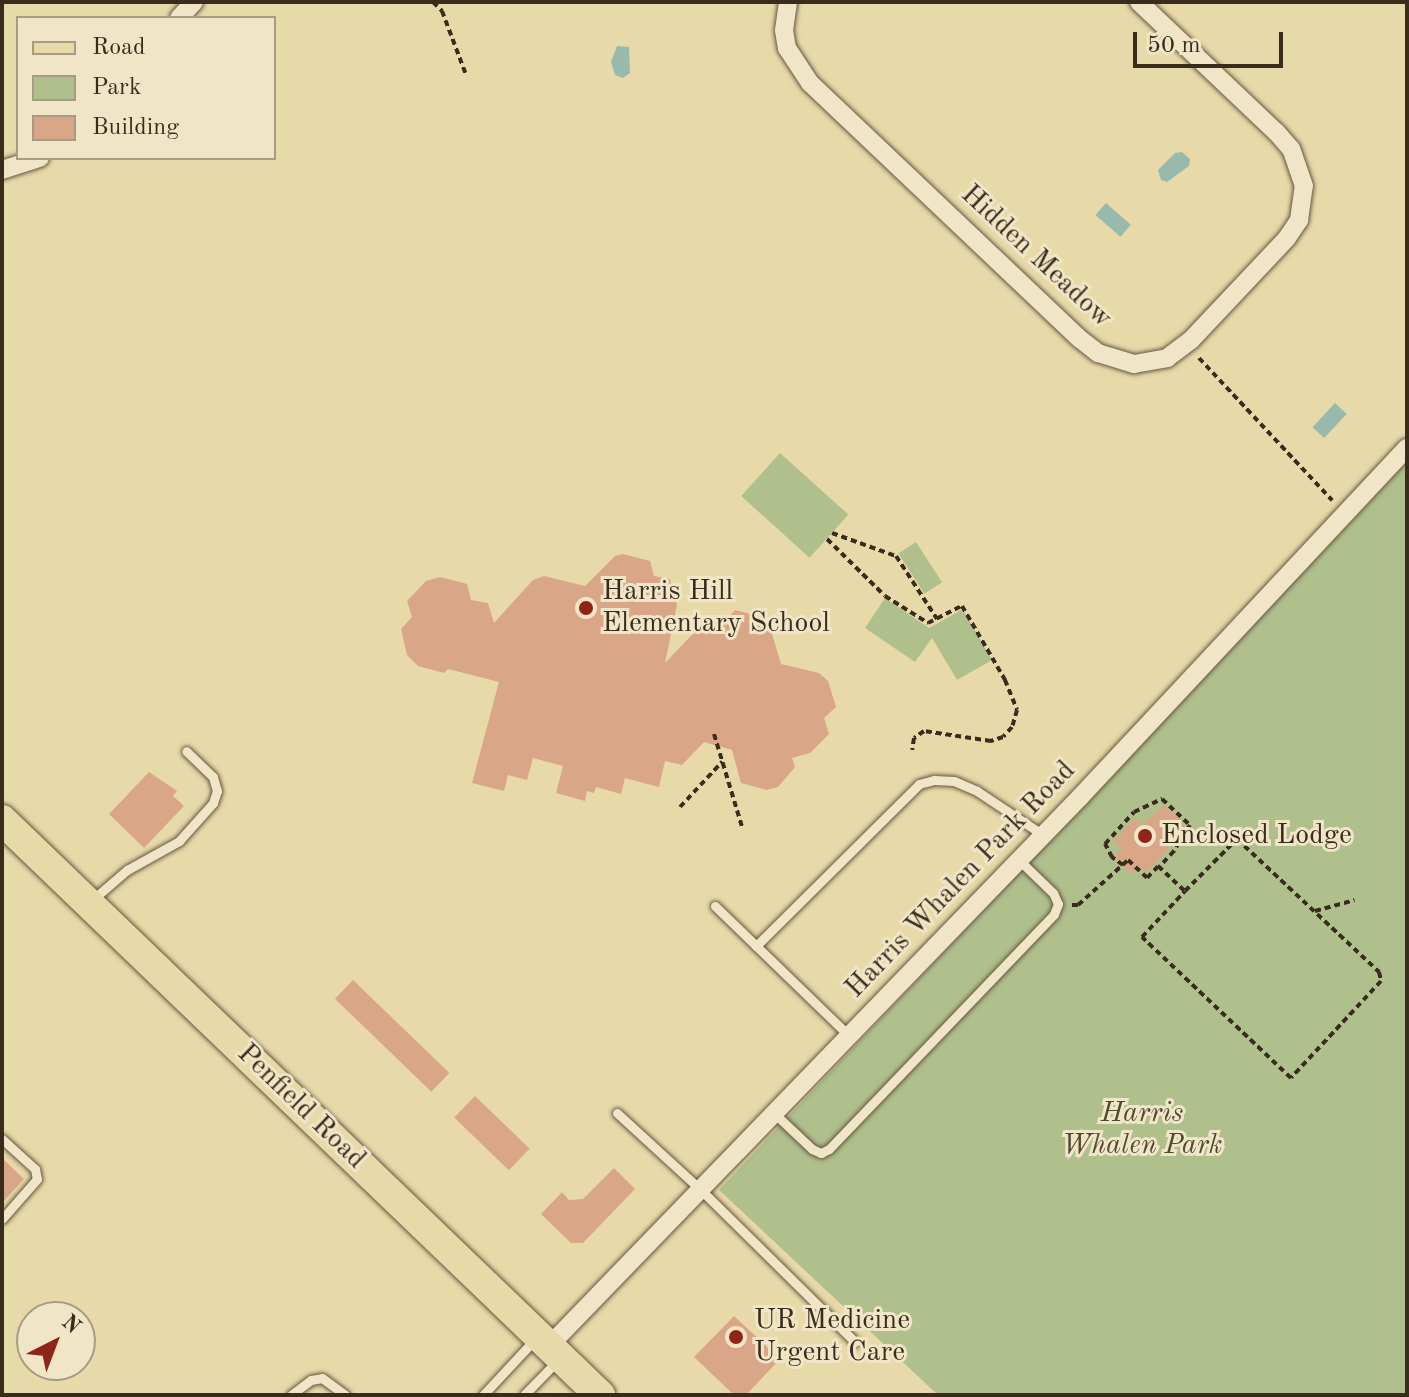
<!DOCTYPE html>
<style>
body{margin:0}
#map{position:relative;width:1409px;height:1397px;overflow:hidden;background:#e8d9a9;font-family:"Old Standard TT",serif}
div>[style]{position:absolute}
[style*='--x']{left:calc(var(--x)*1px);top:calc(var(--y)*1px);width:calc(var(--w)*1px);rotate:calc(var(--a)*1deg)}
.green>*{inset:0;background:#afc08d;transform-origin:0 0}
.water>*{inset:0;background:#98baad;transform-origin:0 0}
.building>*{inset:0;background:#daa688;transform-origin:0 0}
.path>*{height:4px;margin-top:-2px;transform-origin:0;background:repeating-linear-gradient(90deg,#3a2c1d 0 6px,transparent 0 10px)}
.roads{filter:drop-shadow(0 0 2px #665740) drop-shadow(0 0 2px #665740)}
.service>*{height:9px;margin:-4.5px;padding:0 4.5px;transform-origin:4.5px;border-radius:4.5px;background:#f0e6c7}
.minor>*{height:18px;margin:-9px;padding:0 9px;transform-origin:9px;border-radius:9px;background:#f0e6c7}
.primary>*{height:30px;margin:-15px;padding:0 15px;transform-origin:15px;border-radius:15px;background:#e8d9a9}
.dots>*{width:22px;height:22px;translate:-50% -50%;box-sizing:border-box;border:4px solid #f0e6c7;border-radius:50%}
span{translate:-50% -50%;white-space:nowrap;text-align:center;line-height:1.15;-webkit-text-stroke:6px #f0e6c7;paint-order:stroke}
.street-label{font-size:28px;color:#3a2c1d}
.poi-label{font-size:28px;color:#3a2c1d}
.left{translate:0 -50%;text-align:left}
.park-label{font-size:28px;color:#514a33;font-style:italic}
.frame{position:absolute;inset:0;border:4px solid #3a2c1d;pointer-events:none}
.legend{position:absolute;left:16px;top:16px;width:260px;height:144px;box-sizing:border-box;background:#f0e6c7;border:2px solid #a79c83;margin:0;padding:10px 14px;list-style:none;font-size:24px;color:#3a2c1d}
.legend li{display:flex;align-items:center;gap:16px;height:40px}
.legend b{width:40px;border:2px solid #a79c83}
.north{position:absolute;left:16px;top:1301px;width:80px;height:80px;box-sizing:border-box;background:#f0e6c7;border:2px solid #a79c83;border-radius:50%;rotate:42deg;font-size:22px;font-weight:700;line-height:32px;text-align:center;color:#3a2c1d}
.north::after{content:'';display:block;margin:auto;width:28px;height:36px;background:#8f2418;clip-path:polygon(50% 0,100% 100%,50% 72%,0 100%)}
.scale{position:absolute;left:1133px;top:32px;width:150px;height:36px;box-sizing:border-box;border:4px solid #3a2c1d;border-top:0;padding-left:10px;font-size:24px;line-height:28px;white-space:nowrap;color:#3a2c1d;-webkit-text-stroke:6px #f0e6c7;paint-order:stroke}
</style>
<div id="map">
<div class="green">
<i style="left:780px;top:453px;width:92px;height:58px;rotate:42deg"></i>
<i style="clip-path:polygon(1407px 462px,1407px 1395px,938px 1395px,719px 1190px)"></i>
<i style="left:916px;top:542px;width:48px;height:21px;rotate:57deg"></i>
<i style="clip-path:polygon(885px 598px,929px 628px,963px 609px,992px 660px,957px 680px,932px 638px,915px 662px,865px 628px)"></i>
</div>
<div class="water">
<i style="clip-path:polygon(617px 46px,629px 47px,630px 73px,623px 78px,615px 75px,611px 62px)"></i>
<i style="clip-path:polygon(1182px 152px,1190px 159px,1189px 166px,1167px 182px,1161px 180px,1158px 170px,1175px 153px)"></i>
<i style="left:1106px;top:203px;width:33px;height:16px;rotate:41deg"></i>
<i style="left:1335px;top:403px;width:16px;height:33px;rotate:43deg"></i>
</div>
<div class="building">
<i style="clip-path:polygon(623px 554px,650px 561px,654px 576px,670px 579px,677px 605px,665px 663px,708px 618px,724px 622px,735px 610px,762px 617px,769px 624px,781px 664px,819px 673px,828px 681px,836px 707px,824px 718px,829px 734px,810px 753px,792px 758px,795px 767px,778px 787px,767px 790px,741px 783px,732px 750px,704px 742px,682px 765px,665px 761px,659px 787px,625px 778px,621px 794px,596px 787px,594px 793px,587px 791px,585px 801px,556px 793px,563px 766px,533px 758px,527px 780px,508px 775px,504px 791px,472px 783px,499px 682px,448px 669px,444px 673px,418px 666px,407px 655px,401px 629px,412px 617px,407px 601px,426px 581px,440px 577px,467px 584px,471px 600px,488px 603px,494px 623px,533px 580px,544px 576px,585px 586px,615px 556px)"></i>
<i style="clip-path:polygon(149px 772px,177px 791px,173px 796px,184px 806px,144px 848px,109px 814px)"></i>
<i style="clip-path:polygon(1164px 805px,1184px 823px,1164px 844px,1169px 849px,1146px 872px,1140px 867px,1132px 874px,1114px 857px,1122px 849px,1114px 840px,1135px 818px,1143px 825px)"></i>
<i style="left:353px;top:980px;width:134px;height:26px;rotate:44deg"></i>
<i style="left:475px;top:1096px;width:76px;height:30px;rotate:44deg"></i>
<i style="clip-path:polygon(2px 1158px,24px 1179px,2px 1203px)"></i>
<i style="clip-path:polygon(614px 1168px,635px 1189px,583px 1243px,571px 1243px,541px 1214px,562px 1192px,569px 1200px,583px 1199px)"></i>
<i style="clip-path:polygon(734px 1316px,780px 1359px,746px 1395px,734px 1395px,694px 1357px)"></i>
</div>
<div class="path">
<i style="--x:433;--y:2;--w:13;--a:45"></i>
<i style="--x:442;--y:11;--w:68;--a:69.4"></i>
<i style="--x:1199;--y:358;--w:195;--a:46.9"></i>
<i style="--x:832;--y:533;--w:68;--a:19.8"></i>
<i style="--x:896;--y:556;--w:75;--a:56.9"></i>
<i style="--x:827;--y:539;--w:81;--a:44.5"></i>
<i style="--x:885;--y:596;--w:51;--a:32.1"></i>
<i style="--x:928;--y:623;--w:38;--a:-27"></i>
<i style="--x:962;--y:606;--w:86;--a:59.8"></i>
<i style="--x:1005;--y:680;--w:32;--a:68"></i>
<i style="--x:1017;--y:710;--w:18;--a:106"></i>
<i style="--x:1012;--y:727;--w:13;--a:132"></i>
<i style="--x:1003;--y:737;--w:13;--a:162"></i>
<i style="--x:991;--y:741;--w:68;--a:-171.5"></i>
<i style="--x:924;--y:731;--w:12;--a:145"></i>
<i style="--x:914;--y:738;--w:12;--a:99"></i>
<i style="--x:714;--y:734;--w:97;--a:73.2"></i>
<i style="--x:680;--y:807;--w:62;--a:-47"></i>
<i style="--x:1123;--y:865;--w:14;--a:-144"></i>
<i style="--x:1112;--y:857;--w:15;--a:-118"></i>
<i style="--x:1105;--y:844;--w:43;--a:-47.8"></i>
<i style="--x:1134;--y:812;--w:31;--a:-25"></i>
<i style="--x:1162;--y:799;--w:38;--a:43"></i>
<i style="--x:1190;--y:825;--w:31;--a:122"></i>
<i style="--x:1174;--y:851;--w:22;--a:133"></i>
<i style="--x:1072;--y:905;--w:6;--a:0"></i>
<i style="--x:1078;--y:905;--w:67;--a:-42"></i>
<i style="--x:1128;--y:860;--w:26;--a:43"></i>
<i style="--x:1147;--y:878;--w:16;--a:-47"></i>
<i style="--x:1158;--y:866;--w:37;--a:43"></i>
<i style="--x:1185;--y:891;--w:74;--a:-45"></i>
<i style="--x:1237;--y:839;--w:195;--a:43.1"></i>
<i style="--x:1379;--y:972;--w:9;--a:77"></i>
<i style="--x:1381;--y:981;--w:132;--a:132.9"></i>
<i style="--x:1291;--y:1078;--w:205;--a:-136.6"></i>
<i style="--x:1142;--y:937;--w:63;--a:-46.9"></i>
<i style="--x:1315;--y:911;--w:41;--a:-15.4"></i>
</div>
<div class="roads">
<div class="service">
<i style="--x:91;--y:901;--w:48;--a:-40.7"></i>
<i style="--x:127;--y:870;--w:60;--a:-29.1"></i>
<i style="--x:179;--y:841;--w:51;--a:-48.2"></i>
<i style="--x:213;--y:803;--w:13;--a:-72"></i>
<i style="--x:217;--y:791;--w:15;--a:-106"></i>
<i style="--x:213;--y:777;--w:37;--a:-136"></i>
<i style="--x:715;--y:906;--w:188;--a:44.1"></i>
<i style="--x:756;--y:946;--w:230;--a:-44.8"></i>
<i style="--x:919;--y:784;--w:16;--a:-15"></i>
<i style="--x:934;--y:780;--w:20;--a:3"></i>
<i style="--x:954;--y:781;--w:25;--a:23"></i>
<i style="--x:977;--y:791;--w:79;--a:33.7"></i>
<i style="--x:617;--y:1113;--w:115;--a:42.5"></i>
<i style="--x:702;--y:1191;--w:215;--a:44.6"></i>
<i style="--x:776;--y:1115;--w:50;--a:43.4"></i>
<i style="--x:812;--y:1149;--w:10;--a:24"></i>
<i style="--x:821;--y:1153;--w:9;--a:-27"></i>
<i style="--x:829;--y:1149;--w:325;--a:-46.2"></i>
<i style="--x:1054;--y:914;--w:11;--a:-68"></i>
<i style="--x:1058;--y:904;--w:12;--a:-114"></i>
<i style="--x:1053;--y:893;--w:47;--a:-135.9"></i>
<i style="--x:2;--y:1139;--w:45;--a:42.3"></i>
<i style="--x:35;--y:1169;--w:10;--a:79"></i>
<i style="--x:37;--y:1179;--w:53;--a:131.2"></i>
<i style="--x:291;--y:1395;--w:25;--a:-37"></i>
<i style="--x:311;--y:1380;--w:11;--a:-10"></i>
<i style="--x:322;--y:1378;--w:29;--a:36"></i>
<i style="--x:483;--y:1395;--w:76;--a:-47.1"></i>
<i style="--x:524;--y:1395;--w:49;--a:-45.8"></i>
</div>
<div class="minor">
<i style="--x:788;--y:2;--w:28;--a:98"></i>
<i style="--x:784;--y:30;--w:18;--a:81"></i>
<i style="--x:787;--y:48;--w:42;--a:56.7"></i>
<i style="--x:810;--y:83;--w:372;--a:43.5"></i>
<i style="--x:1080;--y:339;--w:23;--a:38"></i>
<i style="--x:1098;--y:353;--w:38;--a:17"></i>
<i style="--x:1134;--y:364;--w:34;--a:-10"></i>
<i style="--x:1167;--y:358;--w:30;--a:-37"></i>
<i style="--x:1191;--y:340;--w:140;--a:-46.7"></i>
<i style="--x:1287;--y:238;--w:22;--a:-56"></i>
<i style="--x:1299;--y:220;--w:34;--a:-82"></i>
<i style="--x:1304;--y:186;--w:39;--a:-109"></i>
<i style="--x:1291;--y:149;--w:23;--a:-131"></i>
<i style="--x:1276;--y:132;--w:189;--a:-136.5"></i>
<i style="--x:179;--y:18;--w:22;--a:-47"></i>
<i style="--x:2;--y:170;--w:40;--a:-18"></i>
<i style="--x:549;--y:1346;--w:765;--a:-45.95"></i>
<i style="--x:1081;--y:796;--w:477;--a:-46.9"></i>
</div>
<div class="primary">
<i style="--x:2;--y:820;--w:830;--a:43.88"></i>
</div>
</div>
<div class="dots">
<i style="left:586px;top:608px;background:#8f2418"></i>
<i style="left:1145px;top:836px;background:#8f2418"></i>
<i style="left:736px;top:1337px;background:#8f2418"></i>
</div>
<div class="street-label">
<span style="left:1036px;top:257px;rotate:43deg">Hidden Meadow</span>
<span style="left:961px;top:880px;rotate:-46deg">Harris Whalen Park Road</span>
<span style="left:301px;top:1107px;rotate:44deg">Penfield Road</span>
</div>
<div class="poi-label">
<span class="left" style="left:602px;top:608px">Harris Hill<br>Elementary School</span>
<span class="left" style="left:1161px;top:836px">Enclosed Lodge</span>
<span class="left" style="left:754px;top:1337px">UR Medicine<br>Urgent Care</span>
</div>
<div class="park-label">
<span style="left:1142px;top:1130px">Harris<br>Whalen Park</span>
</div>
<div class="frame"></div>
<ul class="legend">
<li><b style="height:10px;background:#e8d9a9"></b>Road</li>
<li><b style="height:22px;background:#afc08d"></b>Park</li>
<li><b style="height:22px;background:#daa688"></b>Building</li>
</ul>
<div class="north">N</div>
<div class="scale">50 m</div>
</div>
